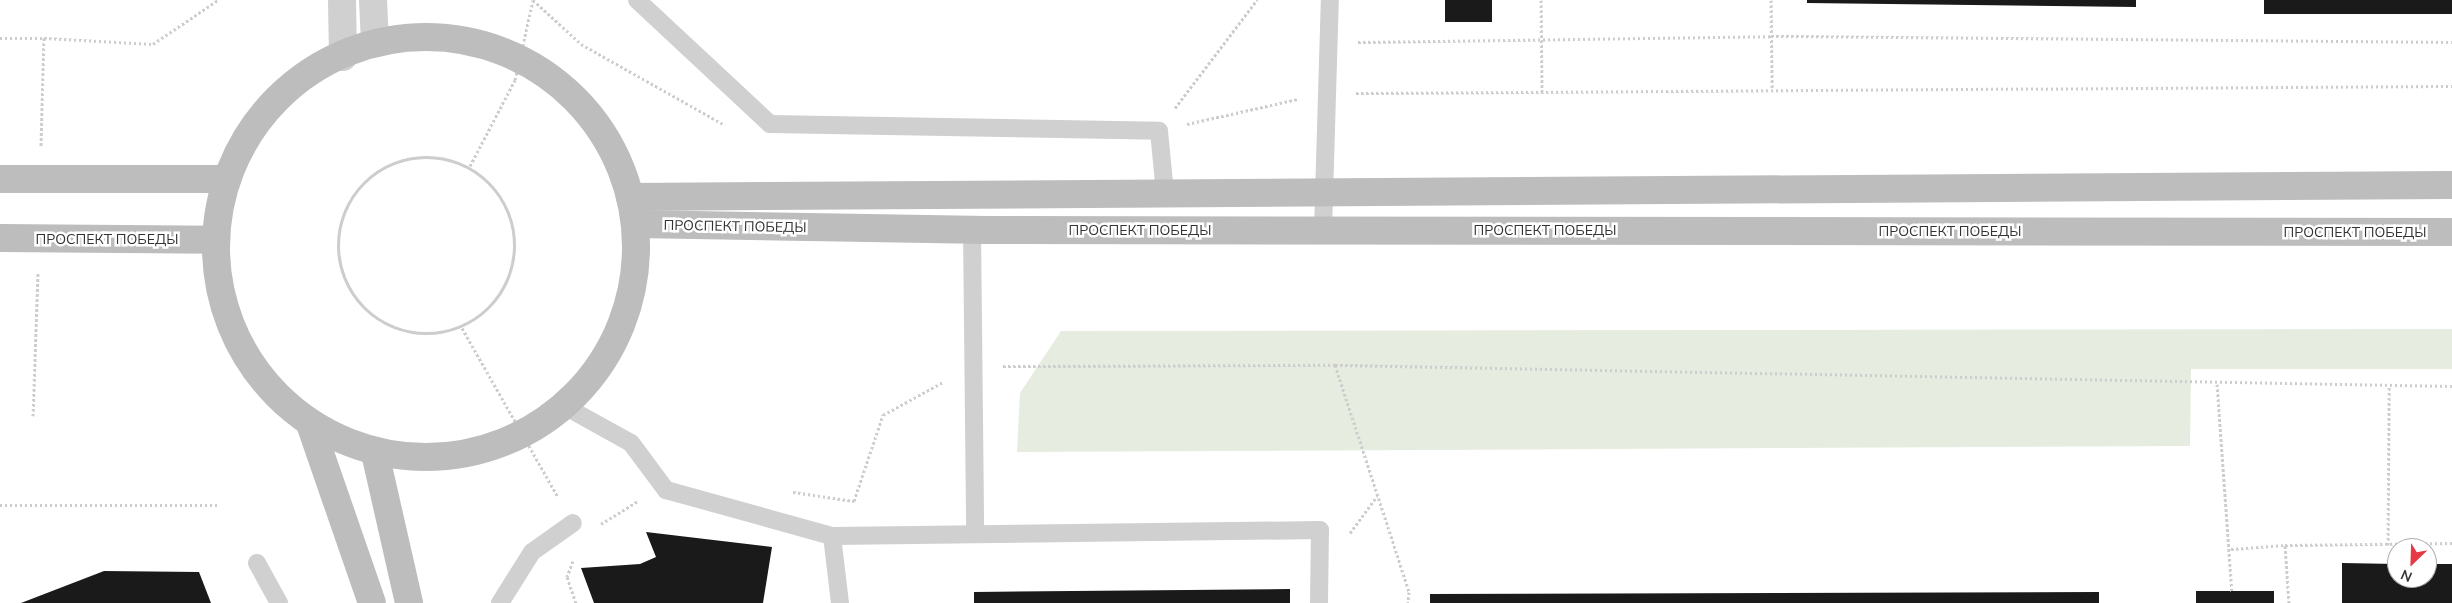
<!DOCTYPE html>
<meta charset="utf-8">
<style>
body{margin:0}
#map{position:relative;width:2452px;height:603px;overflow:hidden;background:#fff;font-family:Mulish,sans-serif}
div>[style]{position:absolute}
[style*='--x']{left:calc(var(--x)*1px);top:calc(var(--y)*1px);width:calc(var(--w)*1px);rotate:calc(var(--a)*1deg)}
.green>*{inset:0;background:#e6ecdf}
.building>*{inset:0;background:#1a1a1a;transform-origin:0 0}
.path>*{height:3px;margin-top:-1.5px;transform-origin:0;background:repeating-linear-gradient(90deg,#cdcdcd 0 2.5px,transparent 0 5px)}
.path>.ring{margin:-1.5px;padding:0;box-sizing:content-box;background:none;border:3px solid #cdcdcd;border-radius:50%}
.service>*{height:18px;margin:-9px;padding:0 9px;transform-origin:9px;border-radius:9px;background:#d0d0d0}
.tertiary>*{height:28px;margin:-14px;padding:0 14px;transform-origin:14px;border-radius:14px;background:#d0d0d0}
.secondary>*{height:28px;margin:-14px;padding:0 14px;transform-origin:14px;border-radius:14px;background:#bdbdbd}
.secondary>.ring{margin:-14px;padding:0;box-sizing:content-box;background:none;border:28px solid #bdbdbd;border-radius:50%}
span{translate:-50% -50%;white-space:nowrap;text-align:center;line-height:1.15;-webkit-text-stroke:5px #fff;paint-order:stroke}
.street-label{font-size:14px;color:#333}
.north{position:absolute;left:2387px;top:538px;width:50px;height:50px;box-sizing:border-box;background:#fff;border:1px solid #adadad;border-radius:50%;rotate:204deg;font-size:14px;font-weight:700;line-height:20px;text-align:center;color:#333}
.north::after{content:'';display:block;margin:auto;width:18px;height:22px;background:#e63946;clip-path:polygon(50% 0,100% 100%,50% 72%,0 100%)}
</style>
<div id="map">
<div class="green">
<i style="clip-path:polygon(2452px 329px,2452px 369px,2191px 369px,2190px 446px,1017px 452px,1020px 393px,1061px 331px)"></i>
</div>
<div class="building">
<i style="left:1445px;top:0;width:47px;height:22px"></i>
<i style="clip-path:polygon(1807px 0,2136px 0,2136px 7px,1807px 3px)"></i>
<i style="left:2264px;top:0;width:188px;height:14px"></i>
<i style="clip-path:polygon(646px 532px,772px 547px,763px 603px,594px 603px,581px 568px,640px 564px,656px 557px)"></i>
<i style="clip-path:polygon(2342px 563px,2397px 564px,2397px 578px,2427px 578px,2427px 564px,2452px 564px,2452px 603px,2342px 603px)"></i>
<i style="clip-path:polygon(104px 571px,199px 572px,211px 603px,21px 603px)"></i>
<i style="clip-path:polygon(1290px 589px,1290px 603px,974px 603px,974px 592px)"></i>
<i style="left:2274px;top:591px;width:12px;height:78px;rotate:90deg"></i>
<i style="clip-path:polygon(2099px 592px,2099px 603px,1430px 603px,1430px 594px)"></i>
</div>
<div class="path">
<i style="--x:1541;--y:0;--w:92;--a:89.4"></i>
<i style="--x:1771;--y:0;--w:88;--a:89.3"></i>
<i style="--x:0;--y:38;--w:44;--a:0"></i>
<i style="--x:44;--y:38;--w:108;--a:91.6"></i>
<i style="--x:44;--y:38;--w:109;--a:3.2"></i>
<i style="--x:153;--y:44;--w:78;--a:-34.1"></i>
<i style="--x:1358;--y:42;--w:413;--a:-0.8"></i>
<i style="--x:1771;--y:36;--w:681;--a:0.5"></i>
<i style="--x:1356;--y:93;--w:1096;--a:-0.37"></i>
<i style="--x:1175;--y:108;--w:136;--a:-52.8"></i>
<i style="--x:1187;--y:124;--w:114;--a:-12.7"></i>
<i class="ring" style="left:338px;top:157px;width:173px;height:173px"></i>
<i style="--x:470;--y:166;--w:97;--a:-62.4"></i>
<i style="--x:515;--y:80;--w:82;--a:-77.3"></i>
<i style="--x:533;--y:0;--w:65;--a:42.5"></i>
<i style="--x:581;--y:44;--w:165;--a:29.4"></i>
<i style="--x:462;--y:328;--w:194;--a:60.4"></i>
<i style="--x:1335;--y:365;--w:239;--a:71.9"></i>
<i style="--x:1409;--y:592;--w:11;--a:95"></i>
<i style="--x:1003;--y:366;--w:332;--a:-0.2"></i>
<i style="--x:1335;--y:365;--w:1117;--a:1.08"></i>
<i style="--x:2217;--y:384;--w:209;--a:85.9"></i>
<i style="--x:33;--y:416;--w:144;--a:-88"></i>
<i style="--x:793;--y:492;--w:62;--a:8.4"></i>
<i style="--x:854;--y:501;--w:91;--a:-71.4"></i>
<i style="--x:883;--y:415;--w:68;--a:-28.8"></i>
<i style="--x:0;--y:505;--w:220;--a:0"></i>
<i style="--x:601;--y:524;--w:44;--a:-31.9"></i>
<i style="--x:1350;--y:533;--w:46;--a:-53.9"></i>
<i style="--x:2388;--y:545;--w:159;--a:-89.6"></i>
<i style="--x:2231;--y:549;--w:54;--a:-4.2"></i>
<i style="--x:573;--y:561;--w:17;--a:111"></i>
<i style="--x:567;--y:577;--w:28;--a:71"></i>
<i style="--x:2289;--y:603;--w:58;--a:-93.9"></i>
<i style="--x:2285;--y:545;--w:167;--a:-0.7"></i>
</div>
<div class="service">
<i style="--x:637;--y:0;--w:182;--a:43"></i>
<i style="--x:770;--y:124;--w:389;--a:1"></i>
<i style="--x:1159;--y:131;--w:62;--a:84.5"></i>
<i style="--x:972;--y:229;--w:302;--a:89.4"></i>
<i style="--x:1323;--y:230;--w:230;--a:-88.3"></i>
<i style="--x:566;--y:407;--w:74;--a:29"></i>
<i style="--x:631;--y:443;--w:59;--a:53.3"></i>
<i style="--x:666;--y:490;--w:172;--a:15.5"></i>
<i style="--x:257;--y:563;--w:46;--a:61.2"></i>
<i style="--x:500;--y:603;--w:60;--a:-57.9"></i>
<i style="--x:532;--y:552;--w:50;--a:-35.3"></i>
<i style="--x:840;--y:603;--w:67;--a:-96.8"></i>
<i style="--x:832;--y:536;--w:488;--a:-0.7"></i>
<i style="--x:1320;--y:530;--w:73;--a:90.8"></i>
</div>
<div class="tertiary">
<i style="--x:342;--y:0;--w:57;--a:89"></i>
<i style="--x:373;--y:0;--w:42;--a:87.3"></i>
</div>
<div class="secondary">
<i class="ring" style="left:216px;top:37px;width:392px;height:392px"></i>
<i style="--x:0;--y:179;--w:225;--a:0"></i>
<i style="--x:630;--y:197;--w:1822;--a:-0.38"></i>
<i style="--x:637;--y:224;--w:350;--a:1"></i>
<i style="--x:987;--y:230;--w:1465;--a:0.08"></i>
<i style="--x:0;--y:238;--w:214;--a:0.5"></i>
<i style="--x:310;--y:424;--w:189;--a:70.9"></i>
<i style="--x:375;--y:453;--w:154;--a:77.2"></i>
</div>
<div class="street-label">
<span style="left:735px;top:226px;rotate:1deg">ПРОСПЕКТ ПОБЕДЫ</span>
<span style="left:1140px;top:230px">ПРОСПЕКТ ПОБЕДЫ</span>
<span style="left:1545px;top:230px">ПРОСПЕКТ ПОБЕДЫ</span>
<span style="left:1950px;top:231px">ПРОСПЕКТ ПОБЕДЫ</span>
<span style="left:2355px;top:232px">ПРОСПЕКТ ПОБЕДЫ</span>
<span style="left:107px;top:239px">ПРОСПЕКТ ПОБЕДЫ</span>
</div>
<div class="north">N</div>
</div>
